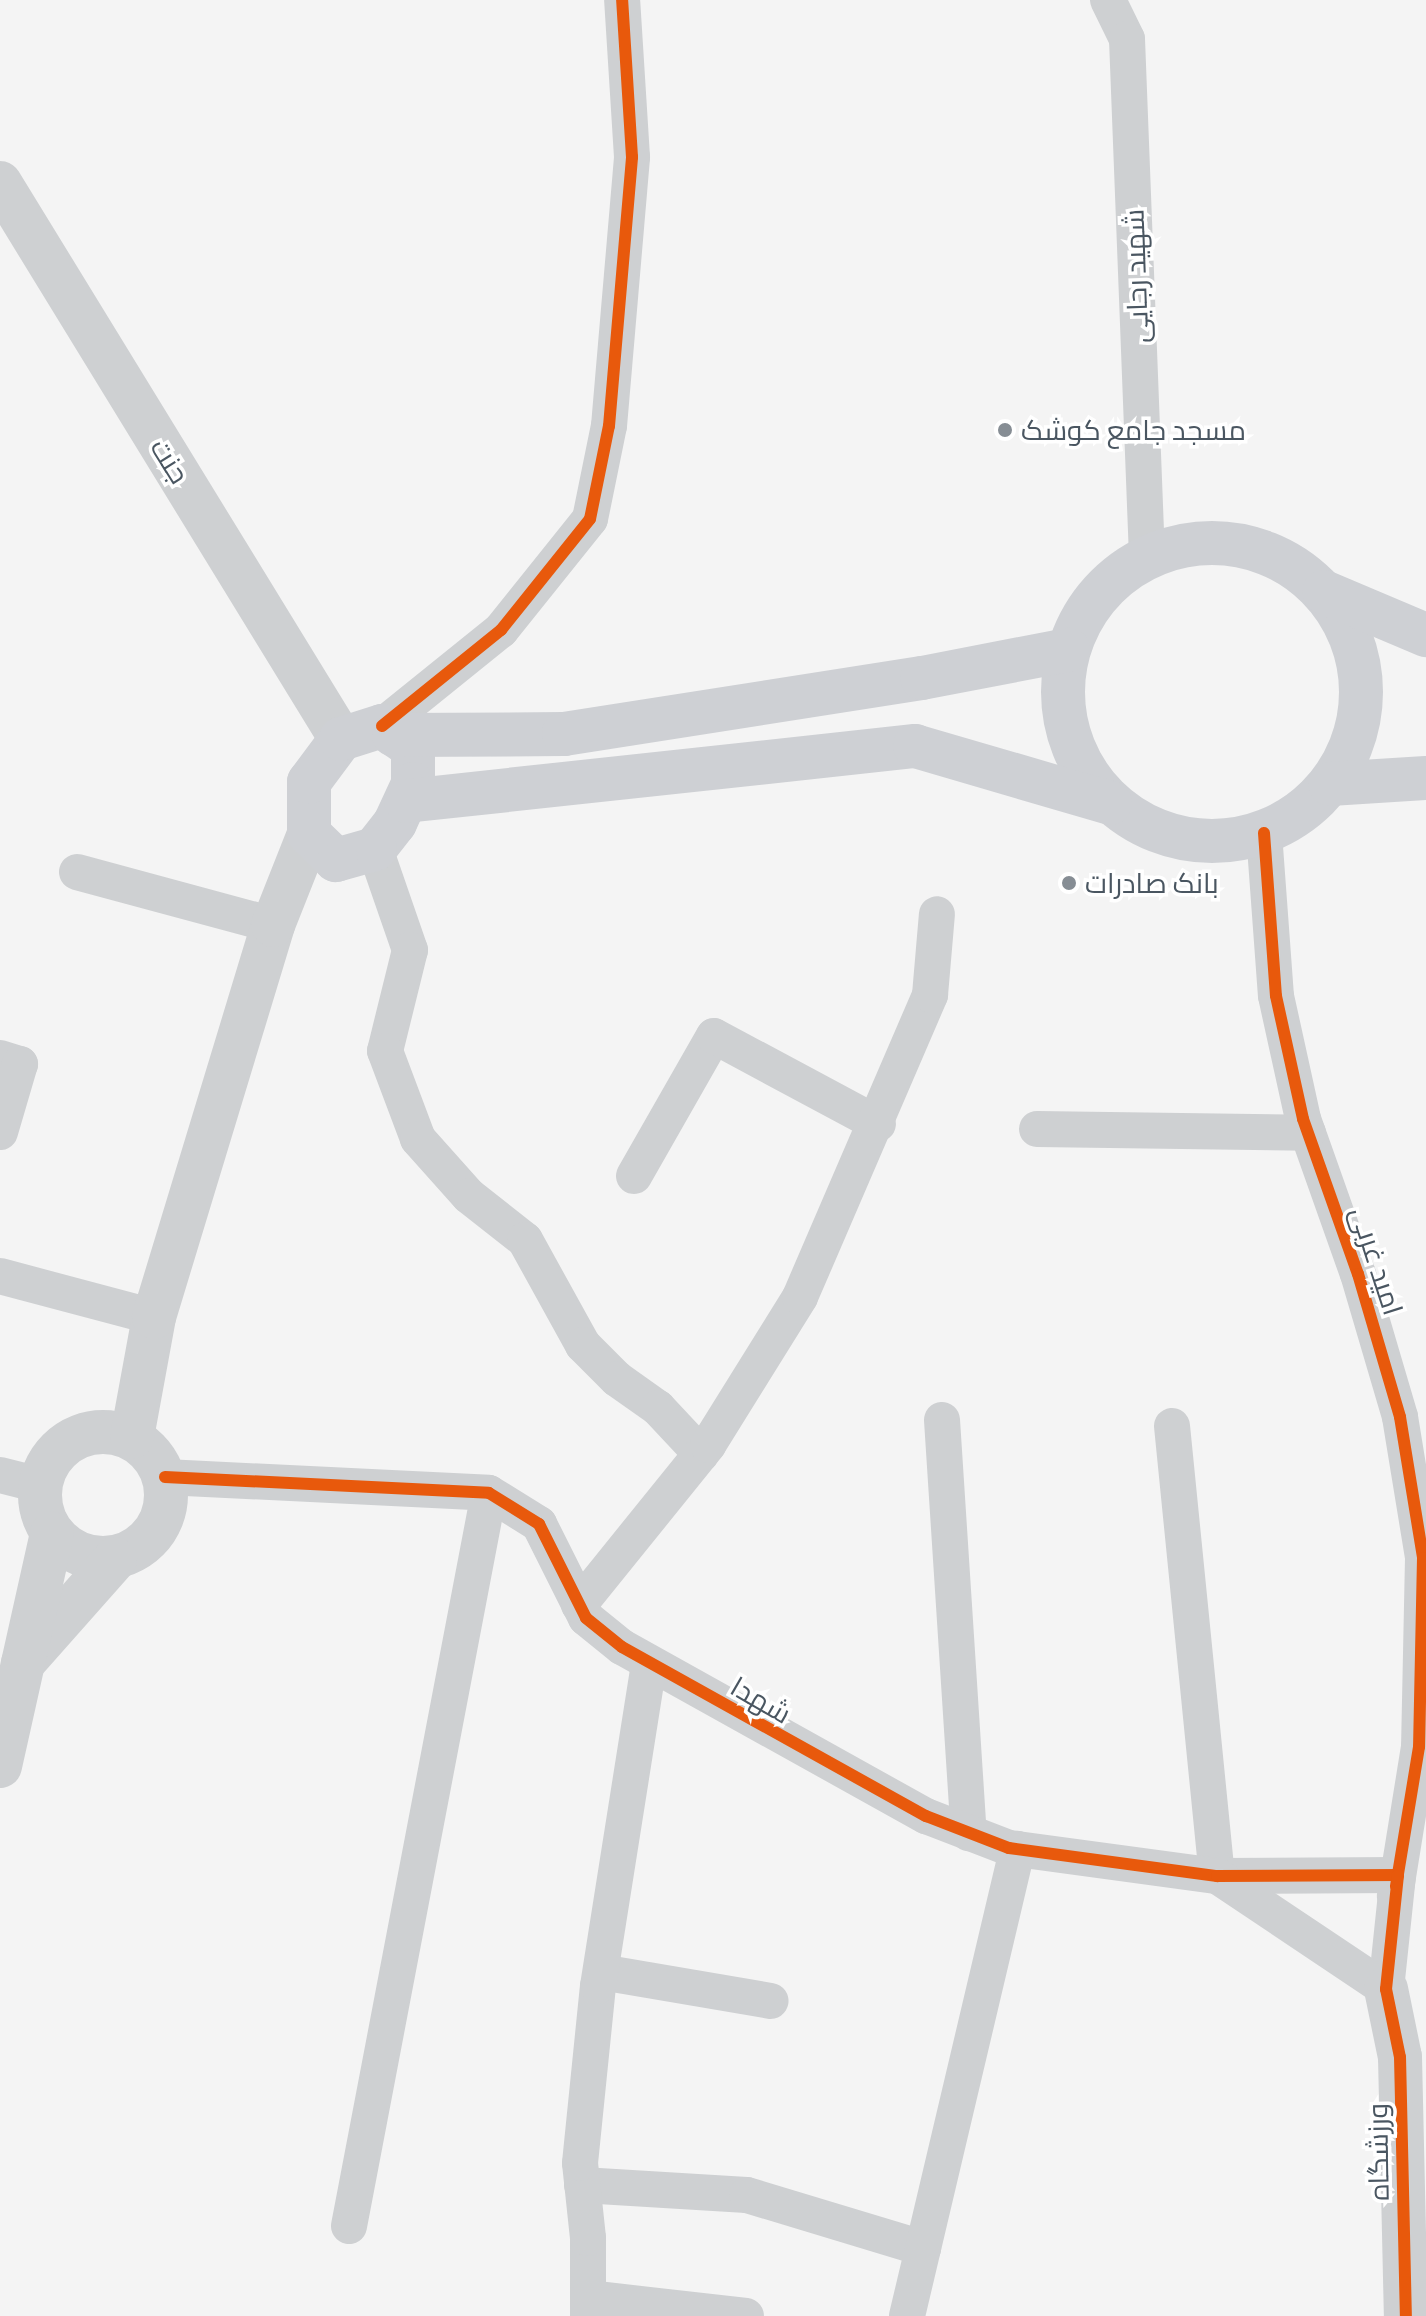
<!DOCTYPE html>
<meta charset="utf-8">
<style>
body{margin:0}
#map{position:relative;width:1426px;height:2316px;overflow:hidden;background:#f4f4f4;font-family:"PT Sans Narrow",Cairo,sans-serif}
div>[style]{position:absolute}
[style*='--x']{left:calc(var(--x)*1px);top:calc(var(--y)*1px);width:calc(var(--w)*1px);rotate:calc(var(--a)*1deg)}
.minor>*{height:36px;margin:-18px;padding:0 18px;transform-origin:18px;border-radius:18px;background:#ced0d2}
.tertiary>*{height:44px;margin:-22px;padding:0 22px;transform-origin:22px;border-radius:22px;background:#ced0d2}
.tertiary>.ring{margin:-22px;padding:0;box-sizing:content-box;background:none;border:44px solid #ced0d2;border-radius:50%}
.secondary>*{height:44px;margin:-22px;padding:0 22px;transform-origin:22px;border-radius:22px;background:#ced0d4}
.secondary>.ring{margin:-22px;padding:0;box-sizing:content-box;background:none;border:44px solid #ced0d4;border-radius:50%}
.cycleway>*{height:12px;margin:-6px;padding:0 6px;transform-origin:6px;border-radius:6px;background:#e8590c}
.dots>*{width:22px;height:22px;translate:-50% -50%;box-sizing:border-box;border:4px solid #fff;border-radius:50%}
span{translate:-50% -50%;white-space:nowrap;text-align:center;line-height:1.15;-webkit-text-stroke:7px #fff;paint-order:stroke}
.street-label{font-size:28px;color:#4a5661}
.poi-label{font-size:28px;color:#4a5661}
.left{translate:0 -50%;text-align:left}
</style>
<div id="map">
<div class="minor">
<i style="--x:1108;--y:0;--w:43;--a:64"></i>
<i style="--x:1127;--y:39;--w:518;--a:87.79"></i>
<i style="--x:382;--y:726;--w:153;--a:-38.9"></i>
<i style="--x:501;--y:630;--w:142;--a:-51.3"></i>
<i style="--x:590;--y:519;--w:95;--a:-78.5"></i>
<i style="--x:609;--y:426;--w:270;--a:-85.1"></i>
<i style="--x:632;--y:157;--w:157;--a:-93.6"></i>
<i style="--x:1264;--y:833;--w:163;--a:85.8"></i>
<i style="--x:1276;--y:996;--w:126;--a:77.6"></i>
<i style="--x:1303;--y:1119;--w:164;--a:70.5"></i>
<i style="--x:1358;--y:1274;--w:149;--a:73.6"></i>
<i style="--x:1400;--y:1417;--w:143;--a:80.7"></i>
<i style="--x:1423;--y:1558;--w:189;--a:91.2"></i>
<i style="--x:1419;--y:1747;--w:151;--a:99.2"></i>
<i style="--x:375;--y:849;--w:107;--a:70.9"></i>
<i style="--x:410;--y:950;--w:104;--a:103.9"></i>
<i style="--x:385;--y:1051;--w:94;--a:69.4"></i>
<i style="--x:418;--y:1139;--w:76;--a:48.2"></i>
<i style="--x:469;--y:1196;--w:71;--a:38.2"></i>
<i style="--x:525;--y:1240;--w:120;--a:61.1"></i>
<i style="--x:583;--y:1345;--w:48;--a:45"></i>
<i style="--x:617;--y:1379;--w:50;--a:35.3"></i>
<i style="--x:658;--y:1408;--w:63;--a:46.9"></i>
<i style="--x:77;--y:872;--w:203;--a:15.1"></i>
<i style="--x:0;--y:1058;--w:21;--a:17"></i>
<i style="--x:20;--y:1064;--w:71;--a:106.4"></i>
<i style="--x:1037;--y:1129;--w:271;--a:0.8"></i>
<i style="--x:634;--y:1176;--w:161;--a:-60.3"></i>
<i style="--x:714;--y:1036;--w:186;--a:28.2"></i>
<i style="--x:0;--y:1276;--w:159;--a:14.9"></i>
<i style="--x:942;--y:1420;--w:414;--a:86.3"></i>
<i style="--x:1172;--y:1426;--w:452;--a:84.3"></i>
<i style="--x:0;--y:1475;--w:41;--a:14"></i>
<i style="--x:165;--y:1477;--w:324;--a:2.8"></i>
<i style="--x:489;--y:1493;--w:59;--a:31.8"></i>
<i style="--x:539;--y:1524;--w:105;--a:63.4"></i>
<i style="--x:586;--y:1618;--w:46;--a:38.9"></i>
<i style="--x:622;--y:1647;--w:348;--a:29.1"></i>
<i style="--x:926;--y:1816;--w:89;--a:21.1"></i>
<i style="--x:1009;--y:1848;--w:210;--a:7.7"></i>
<i style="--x:1217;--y:1876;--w:181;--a:-0.3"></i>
<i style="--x:1398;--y:1875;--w:115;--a:96"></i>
<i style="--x:1386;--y:1989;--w:203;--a:-146.2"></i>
<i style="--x:579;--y:1605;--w:206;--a:-51.1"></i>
<i style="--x:708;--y:1445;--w:174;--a:-58.1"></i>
<i style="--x:800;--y:1297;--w:329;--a:-66.7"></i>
<i style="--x:930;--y:995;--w:81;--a:-85.1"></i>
<i style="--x:601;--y:1972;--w:172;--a:9.7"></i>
<i style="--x:582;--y:2185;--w:165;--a:3.5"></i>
<i style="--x:747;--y:2195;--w:184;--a:16.8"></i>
<i style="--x:349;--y:2226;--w:746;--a:-79.19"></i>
<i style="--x:588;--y:2298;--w:159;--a:6.5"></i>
<i style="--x:588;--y:2316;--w:78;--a:-90"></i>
<i style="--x:588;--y:2238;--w:75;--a:-96.1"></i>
<i style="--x:580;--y:2163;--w:178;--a:-84.2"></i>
<i style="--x:598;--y:1986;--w:327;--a:-81"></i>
<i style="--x:907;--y:2316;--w:480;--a:-76.7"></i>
</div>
<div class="tertiary">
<i style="--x:0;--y:183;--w:652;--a:58.48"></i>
<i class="ring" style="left:40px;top:1432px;width:82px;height:82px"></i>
<i style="--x:132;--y:1437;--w:122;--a:-79.6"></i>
<i style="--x:154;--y:1317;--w:410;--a:-73.1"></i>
<i style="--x:273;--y:925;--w:98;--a:-68.4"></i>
<i style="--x:23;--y:1663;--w:139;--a:-48.5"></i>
<i style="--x:0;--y:1766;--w:238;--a:-77.4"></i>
<i style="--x:1386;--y:1989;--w:69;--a:78.4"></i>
<i style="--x:1400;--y:2057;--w:259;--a:88.7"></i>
</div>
<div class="secondary">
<i class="ring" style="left:1063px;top:543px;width:254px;height:254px"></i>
<i style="--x:1324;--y:592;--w:111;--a:22.9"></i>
<i style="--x:382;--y:726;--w:38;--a:35"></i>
<i style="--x:413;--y:748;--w:36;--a:90"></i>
<i style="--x:413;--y:784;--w:43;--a:114.8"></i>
<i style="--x:395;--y:823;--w:33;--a:128"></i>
<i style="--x:375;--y:849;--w:41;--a:164.2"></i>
<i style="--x:336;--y:860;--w:37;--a:-136"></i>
<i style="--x:309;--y:834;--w:52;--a:-90"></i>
<i style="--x:309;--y:782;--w:54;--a:-53.3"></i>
<i style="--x:341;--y:739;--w:43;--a:-17.6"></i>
<i style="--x:394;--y:735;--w:170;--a:-0.3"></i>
<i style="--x:564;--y:734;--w:362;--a:-8.9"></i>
<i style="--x:922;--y:678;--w:149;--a:-10.9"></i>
<i style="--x:1330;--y:784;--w:96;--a:-3.6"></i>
<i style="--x:406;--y:801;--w:512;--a:-6.17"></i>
<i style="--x:915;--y:746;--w:203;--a:16.3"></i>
</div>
<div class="cycleway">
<i style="--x:382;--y:726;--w:153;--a:-38.9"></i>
<i style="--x:501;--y:630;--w:142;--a:-51.3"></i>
<i style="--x:590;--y:519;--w:95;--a:-78.5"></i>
<i style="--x:609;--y:426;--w:270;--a:-85.1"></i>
<i style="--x:632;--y:157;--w:157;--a:-93.6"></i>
<i style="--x:1264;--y:833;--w:163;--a:85.8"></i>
<i style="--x:1276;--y:996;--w:126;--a:77.6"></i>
<i style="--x:1303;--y:1119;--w:164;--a:70.5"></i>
<i style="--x:1358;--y:1274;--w:149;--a:73.6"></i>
<i style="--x:1400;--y:1417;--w:143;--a:80.7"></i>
<i style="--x:1423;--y:1558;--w:189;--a:91.2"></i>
<i style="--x:1419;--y:1747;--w:141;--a:99.4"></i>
<i style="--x:165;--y:1477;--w:324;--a:2.8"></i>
<i style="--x:489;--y:1493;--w:59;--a:31.8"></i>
<i style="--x:539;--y:1524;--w:105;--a:63.4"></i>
<i style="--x:586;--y:1618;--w:46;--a:38.9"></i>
<i style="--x:622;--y:1647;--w:348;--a:29.1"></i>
<i style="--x:926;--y:1816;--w:89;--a:21.1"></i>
<i style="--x:1009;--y:1848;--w:210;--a:7.7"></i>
<i style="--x:1217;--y:1876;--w:181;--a:-0.3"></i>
<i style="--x:1398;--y:1875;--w:115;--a:96"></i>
<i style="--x:1386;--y:1989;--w:69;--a:78.4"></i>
<i style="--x:1400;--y:2057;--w:259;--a:88.7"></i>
</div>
<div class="dots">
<i style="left:1005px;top:430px;background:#868d94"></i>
<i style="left:1069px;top:883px;background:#868d94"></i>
</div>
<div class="street-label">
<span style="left:1136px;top:276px;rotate:-92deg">شهید رجایی</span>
<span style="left:170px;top:461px;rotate:58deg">جنت</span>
<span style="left:1377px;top:1261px;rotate:72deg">امید غربی</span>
<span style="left:761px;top:1700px;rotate:30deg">شهدا</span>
<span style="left:1378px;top:2152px;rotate:-91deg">ورزشگاه</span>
</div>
<div class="poi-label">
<span class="left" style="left:1021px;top:430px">مسجد جامع کوشک</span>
<span class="left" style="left:1085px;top:883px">بانک صادرات</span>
</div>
</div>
